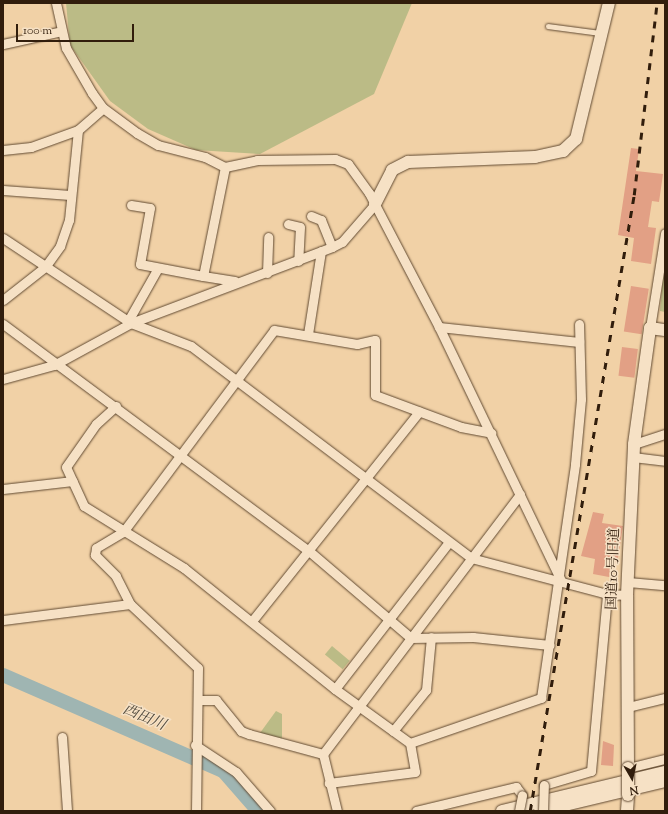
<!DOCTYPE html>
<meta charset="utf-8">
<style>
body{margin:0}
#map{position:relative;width:668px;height:814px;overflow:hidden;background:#f1d1a6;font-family:"Sorts Mill Goudy","Noto Serif JP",serif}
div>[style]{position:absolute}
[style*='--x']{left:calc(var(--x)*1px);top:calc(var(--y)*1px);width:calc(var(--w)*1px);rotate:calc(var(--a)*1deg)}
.green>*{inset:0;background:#bbbb86;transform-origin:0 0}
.river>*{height:14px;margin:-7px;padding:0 7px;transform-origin:7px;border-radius:7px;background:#9fb5b2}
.building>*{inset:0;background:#e2a085;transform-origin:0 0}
.roads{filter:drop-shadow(0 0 1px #614a32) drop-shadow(0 0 1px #614a32)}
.lane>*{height:4.5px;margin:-2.25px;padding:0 2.25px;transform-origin:2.25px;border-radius:2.25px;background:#f6e1c5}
.street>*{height:9px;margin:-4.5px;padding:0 4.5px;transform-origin:4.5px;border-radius:4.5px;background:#f6e1c5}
.secondary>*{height:12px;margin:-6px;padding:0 6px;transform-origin:6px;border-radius:6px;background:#f6e1c5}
.rail>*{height:2.5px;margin-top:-1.25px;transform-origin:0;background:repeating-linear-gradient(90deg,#311d0c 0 7px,transparent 0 14px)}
.bridges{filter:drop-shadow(0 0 1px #614a32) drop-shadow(0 0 1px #614a32)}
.street-bridge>*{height:9px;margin:-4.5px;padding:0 4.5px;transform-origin:4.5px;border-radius:4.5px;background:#f6e1c5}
.secondary-bridge>*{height:12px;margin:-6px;padding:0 6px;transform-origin:6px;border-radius:6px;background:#f6e1c5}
span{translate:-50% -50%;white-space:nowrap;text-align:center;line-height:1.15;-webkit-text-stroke:3px #f6e1c5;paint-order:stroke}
.street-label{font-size:14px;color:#311d0c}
.water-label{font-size:15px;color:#524b3e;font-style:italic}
.frame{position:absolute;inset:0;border:4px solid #311d0c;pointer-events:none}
.north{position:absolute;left:612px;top:758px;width:40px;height:40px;-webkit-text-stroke:3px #f6e1c5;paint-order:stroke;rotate:171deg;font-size:11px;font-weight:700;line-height:16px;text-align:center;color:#311d0c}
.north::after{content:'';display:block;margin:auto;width:14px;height:18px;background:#311d0c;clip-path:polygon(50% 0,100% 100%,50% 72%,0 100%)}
.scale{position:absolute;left:16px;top:24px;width:118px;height:18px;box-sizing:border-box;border:2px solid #311d0c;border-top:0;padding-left:5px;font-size:12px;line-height:14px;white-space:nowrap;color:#311d0c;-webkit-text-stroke:3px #f6e1c5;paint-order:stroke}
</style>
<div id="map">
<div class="green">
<i style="clip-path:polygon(66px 3px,412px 3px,374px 94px,260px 154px,196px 150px,148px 129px,110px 101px,70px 45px)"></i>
<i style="clip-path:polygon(665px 253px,665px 312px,660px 311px)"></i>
<i style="left:332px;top:646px;width:23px;height:11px;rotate:40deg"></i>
<i style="clip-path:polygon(276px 711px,282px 714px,282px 741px,260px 733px)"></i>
</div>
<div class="river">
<i style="--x:3;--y:675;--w:240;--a:23.6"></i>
<i style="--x:223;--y:771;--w:53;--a:48.8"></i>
</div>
<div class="building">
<i style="clip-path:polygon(631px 148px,639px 149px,636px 171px,663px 174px,659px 202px,652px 201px,648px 227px,656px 228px,651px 264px,631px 261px,634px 238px,618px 235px)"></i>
<i style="left:631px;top:286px;width:18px;height:46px;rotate:9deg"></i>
<i style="left:622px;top:347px;width:16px;height:29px;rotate:7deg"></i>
<i style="clip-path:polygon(593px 512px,604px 514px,602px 523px,623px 526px,617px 564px,611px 563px,609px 577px,593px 574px,595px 559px,581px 556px)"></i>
<i style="clip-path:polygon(603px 741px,614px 745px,613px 766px,601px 765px)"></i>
</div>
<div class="roads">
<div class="lane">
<i style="--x:548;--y:26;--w:52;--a:7.7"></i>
</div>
<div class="street">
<i style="--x:56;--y:3;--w:46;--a:77.5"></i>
<i style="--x:66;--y:48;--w:52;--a:60"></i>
<i style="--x:92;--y:93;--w:19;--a:54"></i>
<i style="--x:103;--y:108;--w:42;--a:36.3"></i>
<i style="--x:137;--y:133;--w:24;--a:30"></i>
<i style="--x:158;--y:145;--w:49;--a:14.3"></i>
<i style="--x:205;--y:157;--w:22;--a:27"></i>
<i style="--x:225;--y:167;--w:33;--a:-12"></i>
<i style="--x:257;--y:160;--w:78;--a:-0.7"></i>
<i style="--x:335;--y:159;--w:14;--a:21"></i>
<i style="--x:348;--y:164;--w:36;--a:54"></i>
<i style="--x:369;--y:193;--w:151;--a:62.4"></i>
<i style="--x:439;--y:327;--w:281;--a:64.3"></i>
<i style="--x:3;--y:44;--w:60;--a:-12.4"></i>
<i style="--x:3;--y:150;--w:28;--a:-6"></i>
<i style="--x:31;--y:147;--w:50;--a:-19.9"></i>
<i style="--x:78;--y:130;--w:33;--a:-41"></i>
<i style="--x:225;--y:167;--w:111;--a:101.4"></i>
<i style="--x:203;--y:276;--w:32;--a:9"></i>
<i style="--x:3;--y:190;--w:67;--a:4.3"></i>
<i style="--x:131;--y:205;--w:19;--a:9"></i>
<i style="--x:150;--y:208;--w:57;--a:100.1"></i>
<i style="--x:140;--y:264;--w:64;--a:10.8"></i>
<i style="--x:311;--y:216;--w:11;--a:22"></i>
<i style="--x:321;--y:220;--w:29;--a:68"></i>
<i style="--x:288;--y:224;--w:12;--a:14"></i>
<i style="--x:300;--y:227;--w:34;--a:93"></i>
<i style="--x:3;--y:238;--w:154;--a:33.6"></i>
<i style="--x:131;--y:323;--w:64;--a:21"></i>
<i style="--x:191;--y:346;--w:351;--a:37.1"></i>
<i style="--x:471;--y:558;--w:141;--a:14.8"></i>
<i style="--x:607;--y:594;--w:20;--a:3"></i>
<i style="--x:267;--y:273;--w:36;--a:-88"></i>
<i style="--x:3;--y:300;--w:53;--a:-38.2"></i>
<i style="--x:45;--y:267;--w:26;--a:-54"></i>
<i style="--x:60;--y:246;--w:28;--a:-71"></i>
<i style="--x:69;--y:220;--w:90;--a:-84.3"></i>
<i style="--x:128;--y:321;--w:61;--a:-60.5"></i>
<i style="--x:3;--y:324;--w:381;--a:36.6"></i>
<i style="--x:309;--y:551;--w:134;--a:40.5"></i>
<i style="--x:411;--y:638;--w:62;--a:-0.9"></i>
<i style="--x:473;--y:637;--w:77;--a:5.9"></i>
<i style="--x:439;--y:327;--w:141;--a:6.1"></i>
<i style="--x:650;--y:328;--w:96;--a:-81"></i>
<i style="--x:308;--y:334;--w:84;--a:-81.1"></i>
<i style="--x:3;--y:379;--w:53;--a:-15.4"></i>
<i style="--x:54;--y:365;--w:88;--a:-28.6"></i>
<i style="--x:131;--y:323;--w:215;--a:-20.7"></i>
<i style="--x:332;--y:247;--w:11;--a:-27"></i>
<i style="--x:342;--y:242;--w:50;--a:-49"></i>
<i style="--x:116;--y:406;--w:27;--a:138"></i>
<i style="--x:96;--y:424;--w:52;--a:124.9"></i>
<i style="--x:66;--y:467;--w:43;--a:65.2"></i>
<i style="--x:84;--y:506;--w:118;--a:31.8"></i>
<i style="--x:184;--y:568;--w:193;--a:38.7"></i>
<i style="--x:335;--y:689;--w:92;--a:35.8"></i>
<i style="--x:410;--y:743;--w:29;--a:80"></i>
<i style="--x:415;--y:772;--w:87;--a:172.7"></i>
<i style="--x:634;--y:444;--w:33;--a:-18"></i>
<i style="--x:633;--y:457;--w:32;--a:7"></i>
<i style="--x:3;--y:489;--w:70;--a:-6.5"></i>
<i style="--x:628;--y:582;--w:37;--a:5"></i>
<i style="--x:3;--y:620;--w:128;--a:-7.2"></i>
<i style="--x:252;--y:621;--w:268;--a:-51.4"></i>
<i style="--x:335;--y:689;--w:186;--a:-52.2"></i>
<i style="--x:199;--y:700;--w:17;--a:0"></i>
<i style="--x:216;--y:700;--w:40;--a:51"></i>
<i style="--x:241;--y:731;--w:9;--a:21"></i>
<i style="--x:249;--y:734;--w:77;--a:15.1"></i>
<i style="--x:628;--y:707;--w:38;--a:-14"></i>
<i style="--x:393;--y:731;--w:53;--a:-51.2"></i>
<i style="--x:426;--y:690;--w:53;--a:-84.6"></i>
<i style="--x:62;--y:737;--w:74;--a:86.1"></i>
<i style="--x:410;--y:743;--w:139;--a:-19"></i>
<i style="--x:541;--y:698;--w:236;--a:-81.7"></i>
<i style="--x:575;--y:464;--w:65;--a:-84.7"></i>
<i style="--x:581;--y:399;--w:75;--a:-91.5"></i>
<i style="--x:195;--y:745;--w:49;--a:33.4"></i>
<i style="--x:236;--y:772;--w:52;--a:48.9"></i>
<i style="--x:628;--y:768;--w:38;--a:-14"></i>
<i style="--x:544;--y:785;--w:49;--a:-16.6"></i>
<i style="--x:591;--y:771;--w:178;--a:-84.8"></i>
<i style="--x:196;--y:811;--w:143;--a:-89.2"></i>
<i style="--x:198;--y:668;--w:93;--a:-136.7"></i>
<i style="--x:130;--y:604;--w:31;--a:-117"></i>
<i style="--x:116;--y:576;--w:30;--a:-135"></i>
<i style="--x:95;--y:555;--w:7;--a:-82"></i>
<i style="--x:96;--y:548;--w:31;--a:-31"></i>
<i style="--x:123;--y:532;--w:252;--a:-53.2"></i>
<i style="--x:274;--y:330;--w:84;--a:9.6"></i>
<i style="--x:357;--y:344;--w:18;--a:-13"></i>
<i style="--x:375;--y:340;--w:55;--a:90"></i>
<i style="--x:375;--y:395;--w:92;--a:20.4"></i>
<i style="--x:461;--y:427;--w:31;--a:11"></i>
<i style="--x:337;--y:811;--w:59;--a:-103.8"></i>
<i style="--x:323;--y:754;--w:326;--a:-52.8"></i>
<i style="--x:416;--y:811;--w:103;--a:-13.5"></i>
<i style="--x:516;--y:787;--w:10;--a:53"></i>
</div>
<div class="secondary">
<i style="--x:375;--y:204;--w:38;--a:-63"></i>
<i style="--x:392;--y:170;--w:18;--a:-27"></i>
<i style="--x:408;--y:162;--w:127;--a:-2.3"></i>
<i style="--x:535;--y:157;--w:29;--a:-12"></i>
<i style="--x:563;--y:151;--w:18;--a:-43"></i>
<i style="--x:576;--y:139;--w:140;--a:-76.4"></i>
<i style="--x:628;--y:768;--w:173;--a:-90.3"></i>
<i style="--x:627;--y:595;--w:151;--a:-87.3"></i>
<i style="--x:634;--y:444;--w:117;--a:-82.1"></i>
<i style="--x:650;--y:328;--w:15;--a:8"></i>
<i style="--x:502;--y:811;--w:168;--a:-13.5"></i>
<i style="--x:540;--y:811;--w:129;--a:-13.5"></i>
<i style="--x:627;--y:811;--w:16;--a:-86"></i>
</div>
</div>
<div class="rail">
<i style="--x:530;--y:811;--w:625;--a:-80.42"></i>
<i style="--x:634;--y:195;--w:193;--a:-83.2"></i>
</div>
<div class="bridges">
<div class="street-bridge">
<i style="--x:519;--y:811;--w:16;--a:-79"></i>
<i style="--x:543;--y:811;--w:26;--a:-88"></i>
</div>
<div class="secondary-bridge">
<i style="--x:628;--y:795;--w:27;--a:-90"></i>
</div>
</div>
<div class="street-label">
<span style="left:614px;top:569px;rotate:-88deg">国道10号旧道</span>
</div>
<div class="water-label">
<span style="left:144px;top:718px;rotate:23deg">西田川</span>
</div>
<div class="frame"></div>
<div class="north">N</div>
<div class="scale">100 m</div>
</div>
